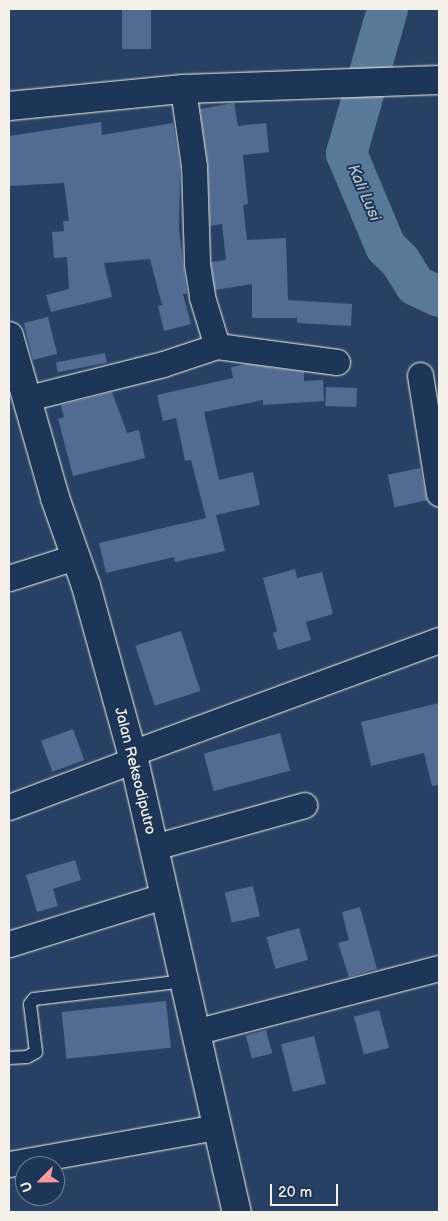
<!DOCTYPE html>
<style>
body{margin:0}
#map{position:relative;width:448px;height:1221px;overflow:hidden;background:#284063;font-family:"Balsamiq Sans",sans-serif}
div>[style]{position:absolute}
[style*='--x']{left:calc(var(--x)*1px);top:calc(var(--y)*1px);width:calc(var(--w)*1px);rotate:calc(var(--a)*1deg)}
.river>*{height:41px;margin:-20.5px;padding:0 20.5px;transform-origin:20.5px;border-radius:20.5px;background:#597998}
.building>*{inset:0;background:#536b91;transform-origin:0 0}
.roads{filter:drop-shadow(0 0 1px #f4f1e8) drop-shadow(0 0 1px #f4f1e8)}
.lane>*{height:12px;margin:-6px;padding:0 6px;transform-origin:6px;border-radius:6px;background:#1d3557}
.street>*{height:25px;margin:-12.5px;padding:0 12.5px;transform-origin:12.5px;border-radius:12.5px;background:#1d3557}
.secondary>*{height:28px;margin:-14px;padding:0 14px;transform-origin:14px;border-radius:14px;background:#1d3557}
span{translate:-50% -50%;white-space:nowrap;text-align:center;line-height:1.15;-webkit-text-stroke:4px #1d3557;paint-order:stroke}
.street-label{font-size:15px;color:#f4f1e8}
.water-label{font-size:16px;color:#b6c1c8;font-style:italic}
.frame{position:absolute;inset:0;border:10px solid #f4f1e8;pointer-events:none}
.north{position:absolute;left:15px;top:1156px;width:50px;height:50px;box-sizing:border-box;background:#1d3557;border:1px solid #738091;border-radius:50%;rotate:247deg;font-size:14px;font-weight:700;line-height:20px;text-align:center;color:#f4f1e8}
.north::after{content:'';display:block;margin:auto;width:18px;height:22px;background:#ff9aa2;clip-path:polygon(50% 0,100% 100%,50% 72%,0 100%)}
.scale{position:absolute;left:270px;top:1184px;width:68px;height:22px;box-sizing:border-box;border:2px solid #f4f1e8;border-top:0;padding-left:6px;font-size:15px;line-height:18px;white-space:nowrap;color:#f4f1e8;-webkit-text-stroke:4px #1d3557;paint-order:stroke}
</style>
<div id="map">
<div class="river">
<i style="--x:387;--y:9;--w:150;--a:105.9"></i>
<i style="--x:346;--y:153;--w:101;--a:67.2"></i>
<i style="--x:385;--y:246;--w:21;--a:45"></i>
<i style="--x:400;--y:261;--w:28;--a:58"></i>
<i style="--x:415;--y:285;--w:26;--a:25"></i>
</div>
<div class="building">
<i style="left:122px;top:9px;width:29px;height:40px"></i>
<i style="clip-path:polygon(234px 103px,238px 126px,266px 123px,269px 152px,243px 155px,248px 204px,243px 205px,247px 240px,286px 238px,288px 300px,352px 304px,351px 326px,297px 323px,297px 318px,252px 318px,252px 284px,215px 290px,211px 262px,226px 260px,222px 224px,210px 226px,208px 165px,200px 109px)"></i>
<i style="clip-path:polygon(101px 122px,102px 135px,173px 123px,180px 167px,179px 229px,187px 294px,183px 294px,191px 324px,164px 331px,158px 306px,162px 305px,150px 259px,104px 263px,112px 297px,51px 312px,46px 295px,69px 289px,67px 257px,54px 258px,52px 232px,64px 231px,63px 221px,69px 221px,64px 183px,9px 186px,9px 136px)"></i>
<i style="left:48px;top:317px;width:38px;height:25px;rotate:76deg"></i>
<i style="left:105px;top:353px;width:10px;height:50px;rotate:79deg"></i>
<i style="clip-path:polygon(247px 364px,304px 372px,304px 381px,323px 380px,324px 401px,263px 405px,263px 400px,204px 412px,219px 480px,253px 472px,260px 505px,216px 515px,225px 551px,175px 562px,174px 557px,106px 573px,99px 543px,206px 518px,191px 460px,185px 461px,176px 418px,163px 421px,157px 395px,233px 378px,231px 367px)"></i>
<i style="left:326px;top:387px;width:31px;height:19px;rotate:2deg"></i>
<i style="clip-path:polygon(112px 392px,127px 433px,139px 430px,145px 458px,73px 476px,58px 419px,64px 417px,61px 405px)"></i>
<i style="left:420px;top:468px;width:33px;height:33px;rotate:78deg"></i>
<i style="clip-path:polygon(295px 569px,297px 578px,322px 572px,333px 614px,306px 622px,311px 640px,278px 650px,273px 633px,277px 631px,263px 578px)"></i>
<i style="left:181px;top:631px;width:63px;height:48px;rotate:72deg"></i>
<i style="clip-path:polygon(439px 703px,439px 785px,432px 786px,424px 753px,371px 766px,361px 722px)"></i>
<i style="left:73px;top:729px;width:33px;height:34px;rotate:70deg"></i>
<i style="left:280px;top:733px;width:39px;height:79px;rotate:75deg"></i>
<i style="clip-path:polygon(75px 860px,81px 880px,53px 889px,58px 906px,37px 912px,26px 875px)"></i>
<i style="left:253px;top:886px;width:31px;height:29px;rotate:77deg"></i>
<i style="clip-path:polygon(360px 907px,377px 969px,349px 977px,338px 943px,349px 940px,342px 912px)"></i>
<i style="left:299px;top:928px;width:33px;height:34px;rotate:74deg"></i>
<i style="left:166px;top:1001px;width:47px;height:105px;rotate:84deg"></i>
<i style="left:379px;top:1010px;width:39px;height:26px;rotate:75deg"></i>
<i style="left:266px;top:1030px;width:24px;height:21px;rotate:75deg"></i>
<i style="left:314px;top:1036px;width:49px;height:34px;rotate:76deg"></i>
</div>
<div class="roads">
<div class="lane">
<i style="--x:9;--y:1058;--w:18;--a:-3"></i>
<i style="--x:27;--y:1057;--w:10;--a:-29"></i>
<i style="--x:36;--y:1052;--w:48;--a:-97.1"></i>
<i style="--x:30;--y:1004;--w:6;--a:-51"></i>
<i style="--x:34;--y:999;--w:152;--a:-6.8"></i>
</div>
<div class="street">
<i style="--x:183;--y:89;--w:78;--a:81.9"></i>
<i style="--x:194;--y:166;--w:98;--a:88.2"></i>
<i style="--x:197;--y:264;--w:33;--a:81"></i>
<i style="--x:202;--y:297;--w:51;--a:73"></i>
<i style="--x:420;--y:375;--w:120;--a:80.9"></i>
<i style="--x:28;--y:398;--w:139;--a:-14.1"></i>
<i style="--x:163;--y:364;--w:57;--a:-18.4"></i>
<i style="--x:217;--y:346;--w:121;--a:7.6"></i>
<i style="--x:9;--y:578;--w:69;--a:-17.7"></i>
<i style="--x:132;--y:753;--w:327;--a:-20.2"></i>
<i style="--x:9;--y:807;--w:134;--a:-20.6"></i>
<i style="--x:154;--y:847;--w:156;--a:-15.6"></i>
<i style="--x:9;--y:944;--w:164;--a:-17.3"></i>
<i style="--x:195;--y:1032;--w:252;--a:-14.7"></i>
<i style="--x:9;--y:1164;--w:211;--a:-10.1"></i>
</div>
<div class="secondary">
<i style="--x:9;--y:106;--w:175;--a:-5.6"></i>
<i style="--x:183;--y:89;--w:256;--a:-2"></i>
<i style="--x:9;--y:336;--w:168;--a:74.1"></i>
<i style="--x:55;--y:498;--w:93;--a:70.6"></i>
<i style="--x:86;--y:586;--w:180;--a:74.6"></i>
<i style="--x:134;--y:760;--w:464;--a:77.2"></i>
</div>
</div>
<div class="street-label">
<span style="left:135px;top:771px;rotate:76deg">Jalan Reksodiputro</span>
</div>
<div class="water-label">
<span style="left:363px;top:193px;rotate:67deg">Kali Lusi</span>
</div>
<div class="frame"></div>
<div class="north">U</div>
<div class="scale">20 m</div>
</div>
